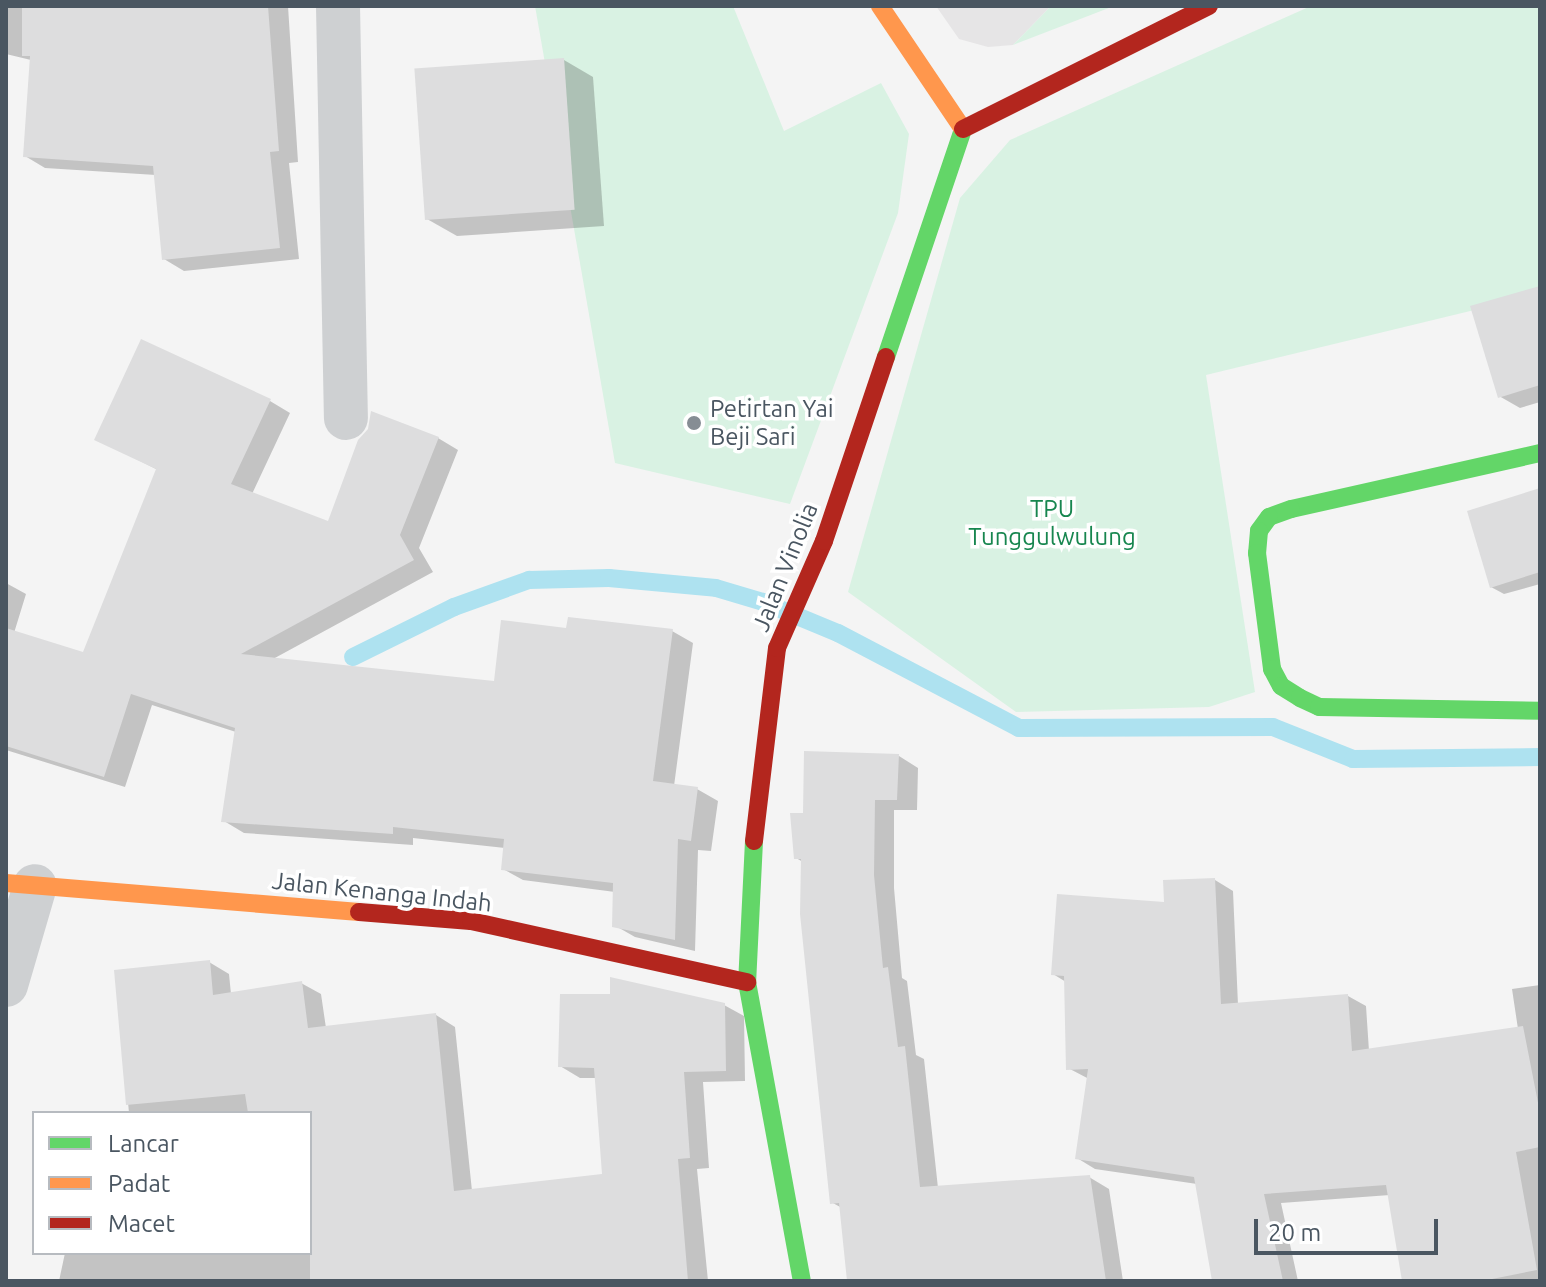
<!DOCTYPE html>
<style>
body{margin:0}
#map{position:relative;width:1546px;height:1287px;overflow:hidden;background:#f4f4f4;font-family:Ubuntu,sans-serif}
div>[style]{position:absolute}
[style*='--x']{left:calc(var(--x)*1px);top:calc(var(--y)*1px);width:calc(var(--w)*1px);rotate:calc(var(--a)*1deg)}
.education>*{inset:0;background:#e6e5e6}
.green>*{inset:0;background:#d9f2e3}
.shadow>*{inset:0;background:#0003}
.stream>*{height:18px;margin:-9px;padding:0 9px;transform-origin:9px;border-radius:9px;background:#aee2f0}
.building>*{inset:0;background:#ddddde;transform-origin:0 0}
.street>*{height:44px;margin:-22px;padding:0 22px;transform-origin:22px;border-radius:22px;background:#ced0d2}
.fast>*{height:18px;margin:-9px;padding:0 9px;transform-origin:9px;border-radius:9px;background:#63d668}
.slow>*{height:18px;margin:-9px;padding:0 9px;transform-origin:9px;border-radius:9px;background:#ff974d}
.jam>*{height:18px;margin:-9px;padding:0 9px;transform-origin:9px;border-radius:9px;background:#b3261e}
.dots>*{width:22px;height:22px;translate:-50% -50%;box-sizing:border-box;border:4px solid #fff;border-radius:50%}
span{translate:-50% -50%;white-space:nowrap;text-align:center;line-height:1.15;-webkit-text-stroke:7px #fff;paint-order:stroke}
.poi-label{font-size:24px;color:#4a5661}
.left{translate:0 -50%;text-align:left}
.park-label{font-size:24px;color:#17864f}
.street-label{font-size:24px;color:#4a5661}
.frame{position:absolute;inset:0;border:8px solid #4a5661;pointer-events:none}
.legend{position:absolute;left:32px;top:1111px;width:280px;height:144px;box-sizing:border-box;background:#fff;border:2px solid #b7bbc0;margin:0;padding:10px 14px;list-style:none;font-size:24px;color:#4a5661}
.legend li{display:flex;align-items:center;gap:16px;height:40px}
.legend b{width:40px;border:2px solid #b7bbc0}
.scale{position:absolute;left:1254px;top:1219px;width:184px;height:36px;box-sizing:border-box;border:4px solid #4a5661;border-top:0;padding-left:10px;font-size:24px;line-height:28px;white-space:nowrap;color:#4a5661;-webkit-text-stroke:6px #fff;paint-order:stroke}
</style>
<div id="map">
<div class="education">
<i style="clip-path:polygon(936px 6px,1051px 6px,1013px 45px,988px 47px,959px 39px)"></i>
</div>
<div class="green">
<i style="clip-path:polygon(535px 6px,733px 6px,784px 131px,881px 83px,909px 134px,898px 213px,790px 504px,615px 463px)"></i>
<i style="clip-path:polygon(1051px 6px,1114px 6px,1013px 45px)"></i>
<i style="clip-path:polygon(1311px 6px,1540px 6px,1540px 294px,1206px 375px,1255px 692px,1209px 707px,1016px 712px,848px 592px,960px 198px,1010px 140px)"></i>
</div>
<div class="shadow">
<i style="clip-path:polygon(6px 6px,288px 6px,298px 162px,289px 163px,299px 259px,184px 271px,164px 259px,156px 175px,45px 168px,25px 156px,31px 60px,6px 54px)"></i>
<i style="clip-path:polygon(564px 60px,593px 77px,604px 226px,457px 236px,427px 219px)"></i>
<i style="clip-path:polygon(1540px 287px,1540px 402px,1520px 408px,1499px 396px)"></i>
<i style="clip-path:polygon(270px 401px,290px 413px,252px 494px,329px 524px,438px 438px,458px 450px,419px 548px,433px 572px,273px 659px,496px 683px,568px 630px,672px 631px,693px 643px,674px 786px,697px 789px,718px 801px,711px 851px,698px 850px,695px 951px,635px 937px,614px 925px,615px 892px,523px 880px,503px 869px,505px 848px,413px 838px,413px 845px,244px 833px,224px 821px,236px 732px,152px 705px,125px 787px,6px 750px,6px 583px,26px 594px,14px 633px,84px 655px,158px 470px,97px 439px)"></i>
<i style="clip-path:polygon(1540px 491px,1540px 584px,1504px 594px,1491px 587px)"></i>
<i style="clip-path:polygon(899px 756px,918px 768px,917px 810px,894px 810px,894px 888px,902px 978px,907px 981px,916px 1055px,924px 1059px,938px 1188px,1089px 1177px,1109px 1189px,1123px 1281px,849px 1281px,842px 1208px,831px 1202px,803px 862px,796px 858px,805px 815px)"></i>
<i style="clip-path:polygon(1215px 880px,1233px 891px,1238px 1005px,1348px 996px,1366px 1006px,1369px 1051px,1518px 1029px,1512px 989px,1540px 985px,1540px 1281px,1404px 1281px,1390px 1195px,1281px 1203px,1298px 1281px,1216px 1281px,1197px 1184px,1095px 1169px,1077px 1158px,1089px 1079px,1068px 1068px,1066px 982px,1053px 974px)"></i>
<i style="clip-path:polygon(209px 962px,229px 974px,231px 994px,301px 983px,321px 994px,326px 1028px,436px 1015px,455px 1027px,472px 1191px,604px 1176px,597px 1078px,580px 1078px,560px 1066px,724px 1005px,744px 1016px,745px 1081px,703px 1082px,709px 1168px,697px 1169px,708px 1281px,59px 1281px,65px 1253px,310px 1253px,310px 1113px,129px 1113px,116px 971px)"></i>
</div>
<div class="stream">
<i style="--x:353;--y:657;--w:113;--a:-26.3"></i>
<i style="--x:454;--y:607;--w:80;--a:-19.8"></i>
<i style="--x:529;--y:580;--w:80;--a:-1.4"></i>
<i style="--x:609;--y:578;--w:107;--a:5.3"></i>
<i style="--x:716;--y:588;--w:49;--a:16.6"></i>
<i style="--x:763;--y:602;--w:81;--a:22.5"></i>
<i style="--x:838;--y:633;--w:204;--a:27.7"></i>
<i style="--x:1019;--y:728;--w:254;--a:-0.2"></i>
<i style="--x:1273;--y:727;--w:86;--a:21.8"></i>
<i style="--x:1353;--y:759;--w:187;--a:-0.6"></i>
</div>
<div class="building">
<i style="clip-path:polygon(22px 6px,268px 6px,279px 151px,270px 152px,280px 248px,162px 260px,153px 166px,23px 157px,30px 56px,22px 56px)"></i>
<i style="left:564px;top:58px;width:152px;height:150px;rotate:86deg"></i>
<i style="clip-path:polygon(1540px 286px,1540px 385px,1498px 398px,1470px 306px)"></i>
<i style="clip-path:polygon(141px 339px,271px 399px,231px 484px,328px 521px,358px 440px,368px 429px,371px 411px,439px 437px,400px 535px,414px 560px,241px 654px,494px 681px,501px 620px,566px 628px,568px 617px,673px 629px,653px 781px,698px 787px,691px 841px,678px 839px,675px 940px,612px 927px,613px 883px,501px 870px,504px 839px,393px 827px,393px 834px,221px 822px,235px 728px,131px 694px,104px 777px,6px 746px,6px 628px,83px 652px,156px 469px,94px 440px)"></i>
<i style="clip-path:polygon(1540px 488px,1540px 572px,1490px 588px,1467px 511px)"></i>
<i style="clip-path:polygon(804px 751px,899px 754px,897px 800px,875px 800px,874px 875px,883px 968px,888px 967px,898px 1047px,905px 1046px,920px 1187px,1090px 1175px,1106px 1281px,847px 1281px,839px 1203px,830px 1204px,800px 914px,801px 859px,794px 859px,790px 813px,803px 813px)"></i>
<i style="clip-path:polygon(1215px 878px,1221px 1004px,1348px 994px,1352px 1051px,1523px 1026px,1540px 1113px,1540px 1147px,1516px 1152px,1537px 1270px,1482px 1281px,1402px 1281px,1386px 1185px,1264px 1194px,1283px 1281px,1212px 1281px,1194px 1177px,1075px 1159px,1088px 1069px,1066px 1070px,1064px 976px,1051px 975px,1057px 894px,1164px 902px,1163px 880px)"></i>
<i style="clip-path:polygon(210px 960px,213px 995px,302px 981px,308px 1028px,436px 1013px,454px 1191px,602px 1174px,594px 1068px,558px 1067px,560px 994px,610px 994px,610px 977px,725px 1003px,726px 1071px,684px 1072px,690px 1158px,678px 1159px,688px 1281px,310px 1281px,310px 1113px,248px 1113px,245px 1094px,126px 1105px,114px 970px)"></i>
</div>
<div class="street">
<i style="--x:338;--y:6;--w:412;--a:88.9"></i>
<i style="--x:6;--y:985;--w:103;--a:-73.7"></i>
</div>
<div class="fast">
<i style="--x:886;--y:357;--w:241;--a:-71.3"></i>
<i style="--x:1540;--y:453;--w:255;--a:167.3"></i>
<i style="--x:1291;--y:509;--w:23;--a:160"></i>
<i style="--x:1269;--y:517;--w:17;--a:126"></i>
<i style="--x:1259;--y:531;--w:22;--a:95"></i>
<i style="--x:1257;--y:553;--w:117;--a:82.6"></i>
<i style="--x:1272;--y:669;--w:19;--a:62"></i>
<i style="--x:1281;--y:686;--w:22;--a:32"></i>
<i style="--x:1300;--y:698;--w:21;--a:25"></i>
<i style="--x:1319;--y:707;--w:221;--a:1"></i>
<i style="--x:754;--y:841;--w:141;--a:92.8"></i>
<i style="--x:747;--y:982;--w:304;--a:79.6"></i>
</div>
<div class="slow">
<i style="--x:880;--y:6;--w:148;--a:56"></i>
<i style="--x:6;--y:883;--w:354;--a:4.7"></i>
</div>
<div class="jam">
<i style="--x:963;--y:129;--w:275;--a:-26.6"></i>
<i style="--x:754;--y:841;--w:194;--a:-83.2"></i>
<i style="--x:777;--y:648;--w:117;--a:-66.3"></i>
<i style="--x:824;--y:541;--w:194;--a:-71.4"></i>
<i style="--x:359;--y:912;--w:112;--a:4.6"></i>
<i style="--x:471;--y:921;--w:283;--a:12.5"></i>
</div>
<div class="dots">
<i style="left:694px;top:423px;background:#868d94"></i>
</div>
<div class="poi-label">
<span class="left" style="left:710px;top:423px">Petirtan Yai<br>Beji Sari</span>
</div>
<div class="park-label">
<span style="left:1052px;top:523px">TPU<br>Tunggulwulung</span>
</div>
<div class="street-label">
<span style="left:785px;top:567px;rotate:-68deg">Jalan Vinolia</span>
<span style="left:382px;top:892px;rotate:6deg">Jalan Kenanga Indah</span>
</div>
<div class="frame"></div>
<ul class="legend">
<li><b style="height:10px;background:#63d668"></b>Lancar</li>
<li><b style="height:10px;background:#ff974d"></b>Padat</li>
<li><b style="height:10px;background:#b3261e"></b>Macet</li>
</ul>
<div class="scale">20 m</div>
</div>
